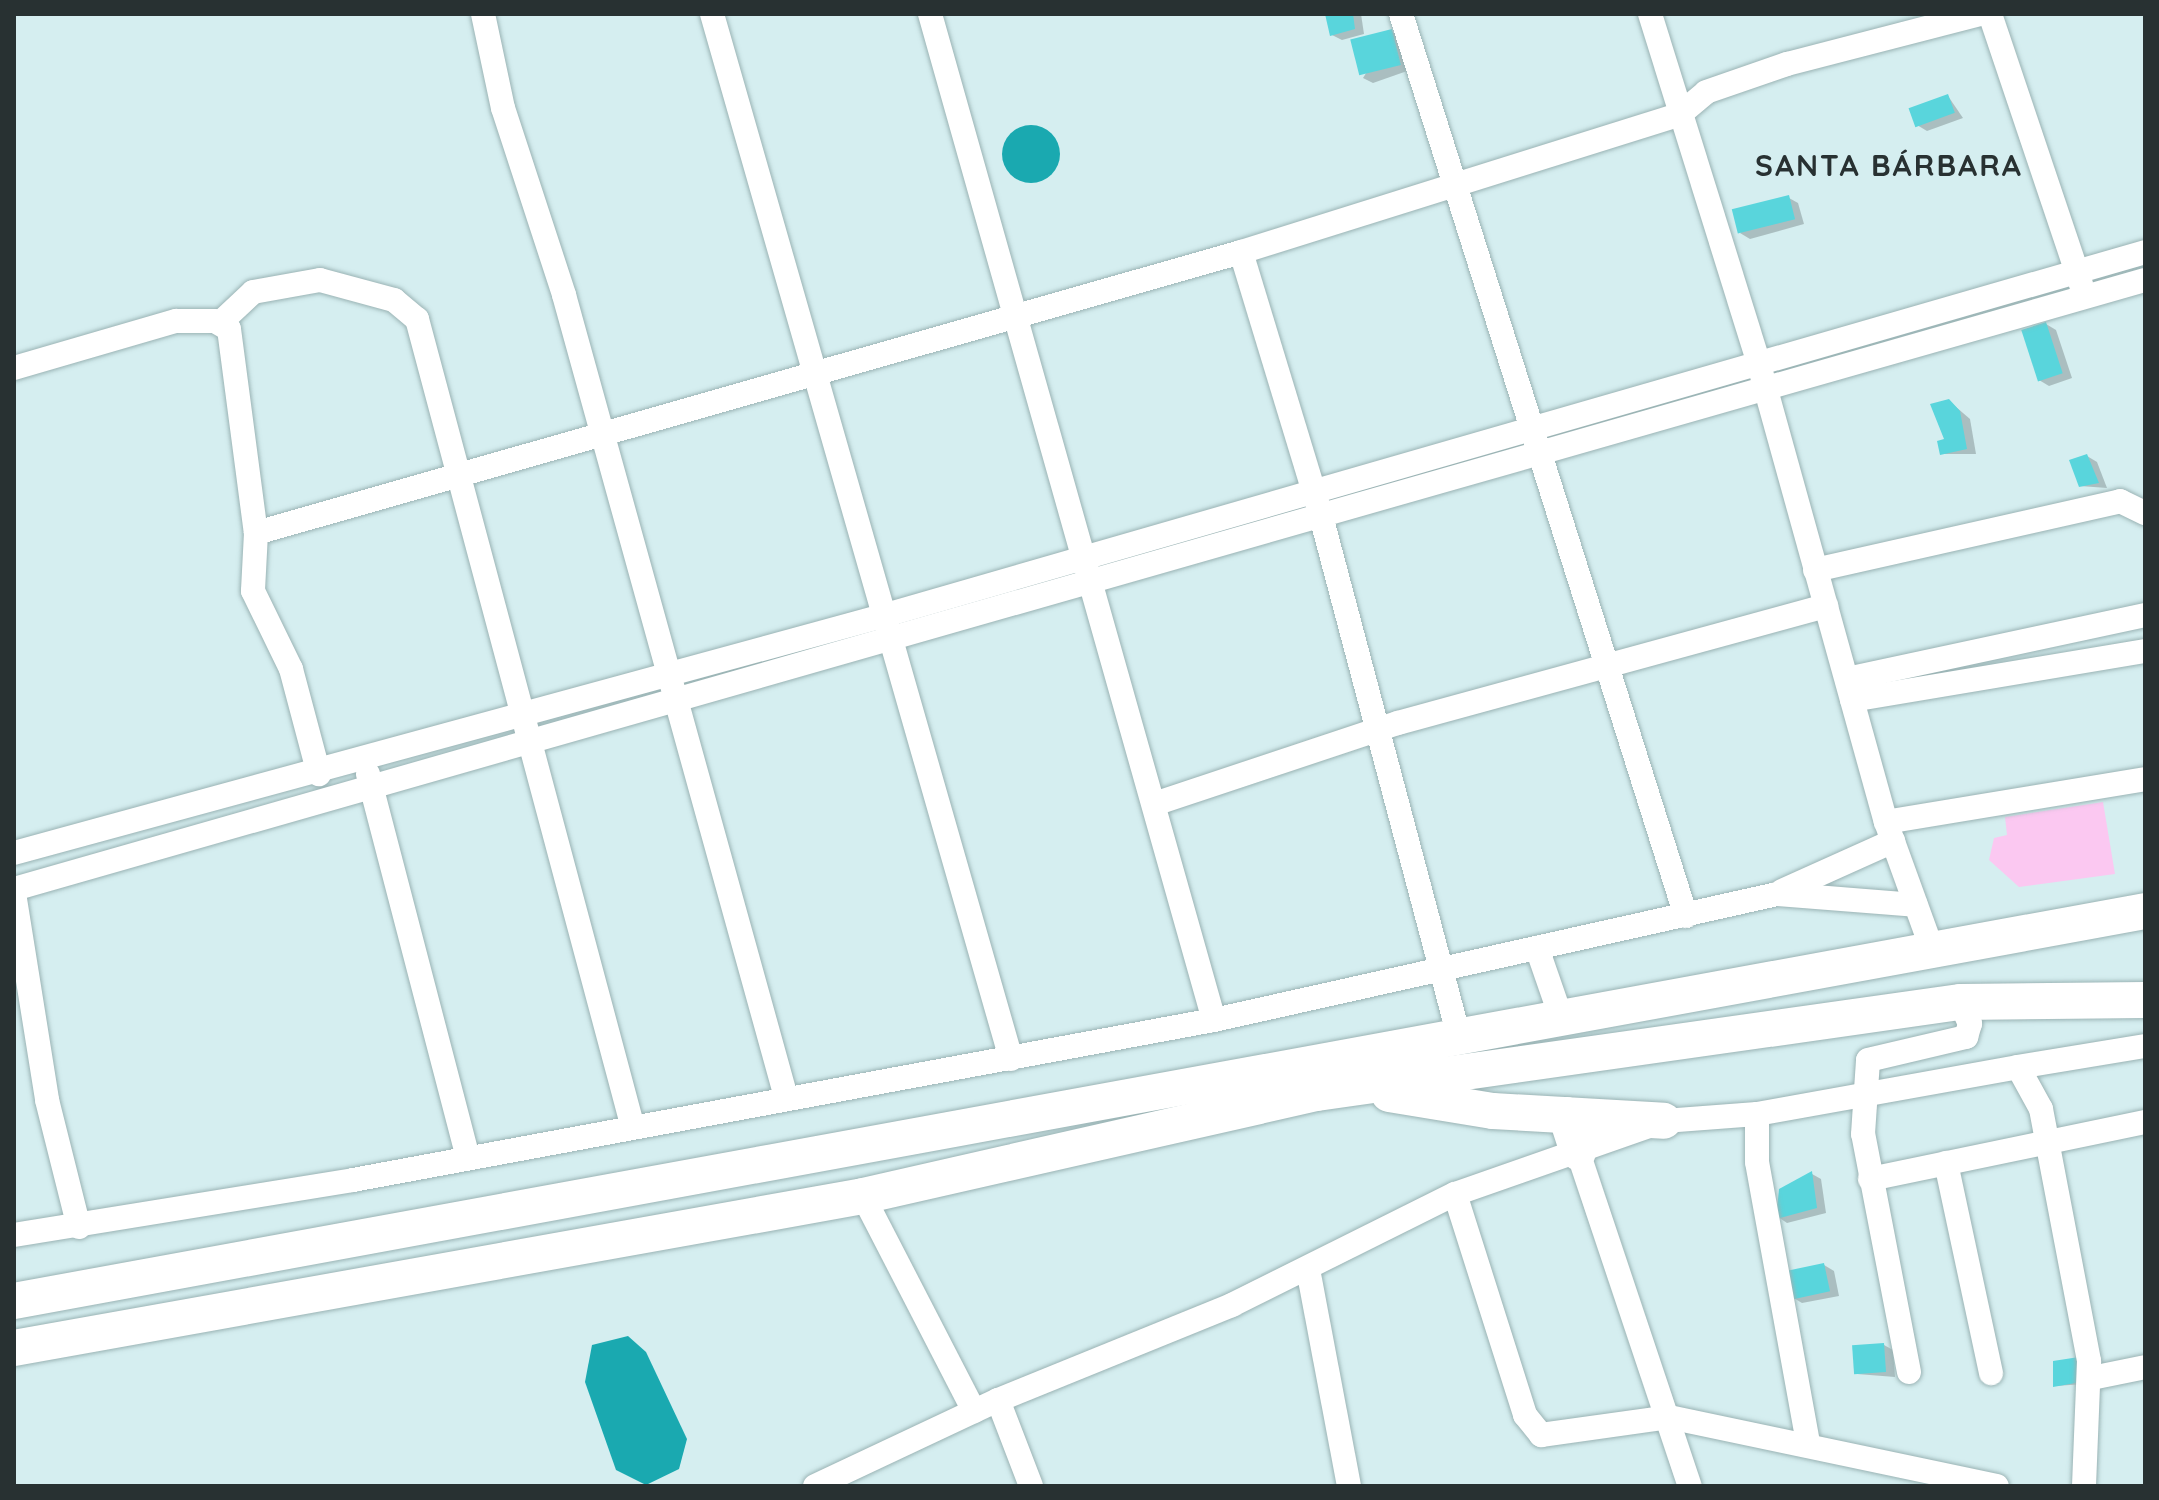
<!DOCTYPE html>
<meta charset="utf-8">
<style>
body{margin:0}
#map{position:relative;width:2159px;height:1500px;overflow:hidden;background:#d5eef0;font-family:Quicksand,sans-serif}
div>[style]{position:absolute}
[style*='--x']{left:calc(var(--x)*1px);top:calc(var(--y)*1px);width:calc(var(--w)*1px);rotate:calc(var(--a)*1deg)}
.green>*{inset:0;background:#fbc8f1}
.water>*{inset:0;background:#1aa9b0}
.round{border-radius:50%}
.shadow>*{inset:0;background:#0003}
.building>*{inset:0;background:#59d5dc;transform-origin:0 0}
.roads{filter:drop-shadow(0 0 2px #9ab3b4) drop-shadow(0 0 2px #9ab3b4)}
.minor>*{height:24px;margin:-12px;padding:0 12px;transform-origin:12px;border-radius:12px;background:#fff}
.highway>*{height:36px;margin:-18px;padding:0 18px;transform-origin:18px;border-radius:18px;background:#fff}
span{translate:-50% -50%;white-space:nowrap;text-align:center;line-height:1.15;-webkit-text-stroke:6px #d5eef0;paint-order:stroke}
.district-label{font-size:30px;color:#283132;font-weight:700;letter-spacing:2px}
.frame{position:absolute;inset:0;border:16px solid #283132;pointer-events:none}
</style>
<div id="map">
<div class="green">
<i style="clip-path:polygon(2103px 802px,2115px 874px,2019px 887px,1989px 860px,1994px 838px,2007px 835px,2005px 817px)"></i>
</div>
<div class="water">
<i class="round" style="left:1002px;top:125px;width:58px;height:58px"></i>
<i style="clip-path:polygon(628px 1336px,646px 1352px,687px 1439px,679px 1469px,646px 1485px,616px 1470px,585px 1382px,592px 1345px)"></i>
</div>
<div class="shadow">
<i style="clip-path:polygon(1327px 14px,1361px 14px,1364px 34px,1342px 40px,1332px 35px)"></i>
<i style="clip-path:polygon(1392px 32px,1402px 37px,1410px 70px,1373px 83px,1363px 78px)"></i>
<i style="clip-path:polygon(1948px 96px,1963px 118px,1927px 131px,1917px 125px)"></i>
<i style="clip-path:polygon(1789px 198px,1798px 203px,1804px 224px,1750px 239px,1740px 233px)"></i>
<i style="clip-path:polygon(2046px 324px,2056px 330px,2072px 378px,2049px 386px,2039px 380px)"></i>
<i style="clip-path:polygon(1949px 401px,1970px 419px,1976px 454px,1942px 454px)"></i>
<i style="clip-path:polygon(2087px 456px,2097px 462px,2107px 488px,2080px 486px)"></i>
<i style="clip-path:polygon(1812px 1174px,1821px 1179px,1826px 1213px,1787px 1223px,1778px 1217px)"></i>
<i style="clip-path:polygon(1824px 1265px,1834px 1271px,1839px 1296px,1802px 1303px,1792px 1297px)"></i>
<i style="clip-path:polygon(1884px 1345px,1893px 1350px,1895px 1377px,1857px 1374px)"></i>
<i style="clip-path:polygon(2083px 1362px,2085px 1384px,2055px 1386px)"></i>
</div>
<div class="building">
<i style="clip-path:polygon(1325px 14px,1353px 14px,1355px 29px,1330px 36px)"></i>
<i style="left:1392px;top:29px;width:37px;height:43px;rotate:76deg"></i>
<i style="left:1948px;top:94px;width:20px;height:42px;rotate:70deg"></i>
<i style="left:1789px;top:195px;width:25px;height:59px;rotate:76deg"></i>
<i style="left:2046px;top:322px;width:54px;height:26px;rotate:72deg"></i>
<i style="clip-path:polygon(1949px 399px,1960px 411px,1967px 449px,1940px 455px,1937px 441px,1944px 439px,1930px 404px)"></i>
<i style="clip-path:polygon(2087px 454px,2099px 483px,2079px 487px,2069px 460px)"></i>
<i style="clip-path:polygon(1812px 1171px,1817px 1208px,1776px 1219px,1779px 1189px)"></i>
<i style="left:1824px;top:1263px;width:29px;height:40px;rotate:78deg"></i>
<i style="left:1884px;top:1343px;width:29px;height:32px;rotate:86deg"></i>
<i style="clip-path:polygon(2079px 1357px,2081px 1382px,2053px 1387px,2053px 1361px)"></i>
</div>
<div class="roads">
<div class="minor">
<i style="--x:483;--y:14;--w:96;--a:78"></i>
<i style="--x:503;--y:108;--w:197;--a:71.9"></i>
<i style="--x:564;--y:295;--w:832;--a:74.53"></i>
<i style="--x:712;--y:14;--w:1087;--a:74.03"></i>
<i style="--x:930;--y:14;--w:1045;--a:74.24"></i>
<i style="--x:1401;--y:14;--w:946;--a:72.47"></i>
<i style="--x:1650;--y:14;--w:363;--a:72.7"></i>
<i style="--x:1758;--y:361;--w:478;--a:74.5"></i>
<i style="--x:1886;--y:822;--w:138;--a:70.1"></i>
<i style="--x:1990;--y:14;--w:286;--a:71.4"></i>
<i style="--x:1241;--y:252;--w:276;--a:73.1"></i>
<i style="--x:1321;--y:516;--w:539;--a:75.16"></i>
<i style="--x:220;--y:323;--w:45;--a:-43.2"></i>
<i style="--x:253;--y:292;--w:68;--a:-10.2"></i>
<i style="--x:320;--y:280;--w:77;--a:15.1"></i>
<i style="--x:394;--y:300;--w:30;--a:40"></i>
<i style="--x:417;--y:319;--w:833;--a:75.05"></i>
<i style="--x:14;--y:368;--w:169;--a:-16.2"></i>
<i style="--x:176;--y:321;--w:39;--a:0"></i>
<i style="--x:215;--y:321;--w:16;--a:30"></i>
<i style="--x:229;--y:329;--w:206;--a:82.5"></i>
<i style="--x:256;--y:533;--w:58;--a:93"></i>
<i style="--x:253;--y:591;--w:87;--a:64"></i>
<i style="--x:291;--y:669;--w:109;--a:75.1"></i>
<i style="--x:256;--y:533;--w:1024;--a:-15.92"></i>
<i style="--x:1241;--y:252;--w:459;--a:-17.4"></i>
<i style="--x:1679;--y:115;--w:35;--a:-40"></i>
<i style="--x:1706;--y:92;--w:86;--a:-19.1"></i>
<i style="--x:1787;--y:64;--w:200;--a:-14.5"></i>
<i style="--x:1815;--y:570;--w:313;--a:-12.7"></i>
<i style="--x:2120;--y:501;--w:28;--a:26"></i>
<i style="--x:1847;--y:679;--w:305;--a:-12.1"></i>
<i style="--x:1852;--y:700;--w:297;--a:-9.5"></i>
<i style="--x:368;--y:774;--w:394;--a:75.4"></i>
<i style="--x:1154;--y:804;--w:257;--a:-18.4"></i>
<i style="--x:1398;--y:723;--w:444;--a:-15.3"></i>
<i style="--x:1886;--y:822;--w:263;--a:-9.4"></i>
<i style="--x:14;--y:853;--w:897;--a:-15.26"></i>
<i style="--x:879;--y:617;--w:1318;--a:-16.08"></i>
<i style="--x:14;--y:889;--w:2216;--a:-15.95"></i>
<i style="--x:1782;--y:891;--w:122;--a:-24.2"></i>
<i style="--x:14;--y:893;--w:210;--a:80.9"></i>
<i style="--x:47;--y:1100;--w:131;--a:75.9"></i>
<i style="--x:1537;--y:948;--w:76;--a:70.9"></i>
<i style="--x:2018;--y:1067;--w:129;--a:-9.4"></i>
<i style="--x:1757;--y:1114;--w:48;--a:90"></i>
<i style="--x:1757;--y:1162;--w:286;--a:79.7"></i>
<i style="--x:1578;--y:1152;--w:352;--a:71.5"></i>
<i style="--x:1946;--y:1163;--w:215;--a:77.9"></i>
<i style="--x:1870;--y:1179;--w:281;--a:-11.7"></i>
<i style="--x:1455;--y:1194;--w:232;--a:72.4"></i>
<i style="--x:1525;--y:1415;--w:26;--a:51"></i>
<i style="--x:1541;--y:1435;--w:129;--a:-8"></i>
<i style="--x:1669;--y:1417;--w:335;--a:11.9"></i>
<i style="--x:863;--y:1196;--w:242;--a:62.7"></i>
<i style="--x:14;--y:1235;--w:343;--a:-9.2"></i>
<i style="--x:353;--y:1180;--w:876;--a:-10.53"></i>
<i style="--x:1214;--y:1020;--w:577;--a:-12.61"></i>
<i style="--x:1777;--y:894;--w:139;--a:4.5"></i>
<i style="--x:1308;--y:1269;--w:221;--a:79.3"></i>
<i style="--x:1909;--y:1372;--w:242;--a:-100.9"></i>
<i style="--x:1863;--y:1134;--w:74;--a:-86.1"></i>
<i style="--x:1868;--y:1060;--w:101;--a:-13.2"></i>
<i style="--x:1966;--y:1037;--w:14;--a:-73"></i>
<i style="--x:1970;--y:1024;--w:24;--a:-114"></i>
<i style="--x:2091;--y:1378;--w:55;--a:-11.5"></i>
<i style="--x:998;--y:1400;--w:92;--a:69"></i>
<i style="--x:815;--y:1486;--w:202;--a:-25.2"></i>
<i style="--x:998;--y:1400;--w:253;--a:-22.1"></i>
<i style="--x:1232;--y:1305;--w:249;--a:-26.5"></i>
<i style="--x:1455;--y:1194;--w:221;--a:-19.3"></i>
<i style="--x:1664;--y:1121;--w:93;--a:-4.3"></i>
<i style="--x:1757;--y:1114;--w:265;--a:-10.2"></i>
<i style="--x:2018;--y:1067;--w:48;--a:61.3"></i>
<i style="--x:2041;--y:1109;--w:257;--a:79.2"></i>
<i style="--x:2089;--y:1361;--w:125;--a:92.3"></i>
</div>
<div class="highway">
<i style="--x:1389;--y:1094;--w:105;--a:9.3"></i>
<i style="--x:1493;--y:1111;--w:171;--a:3.3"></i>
<i style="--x:1566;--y:1115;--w:39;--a:72"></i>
<i style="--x:14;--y:1301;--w:2166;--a:-10.37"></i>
<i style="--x:14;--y:1348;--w:862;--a:-10.15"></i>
<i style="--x:863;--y:1196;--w:466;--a:-12.8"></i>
<i style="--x:1317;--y:1093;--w:649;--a:-8.06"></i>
<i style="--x:1960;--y:1002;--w:185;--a:-0.6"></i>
</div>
</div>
<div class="district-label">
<span style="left:1889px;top:165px">SANTA BÁRBARA</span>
</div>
<div class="frame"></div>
</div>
